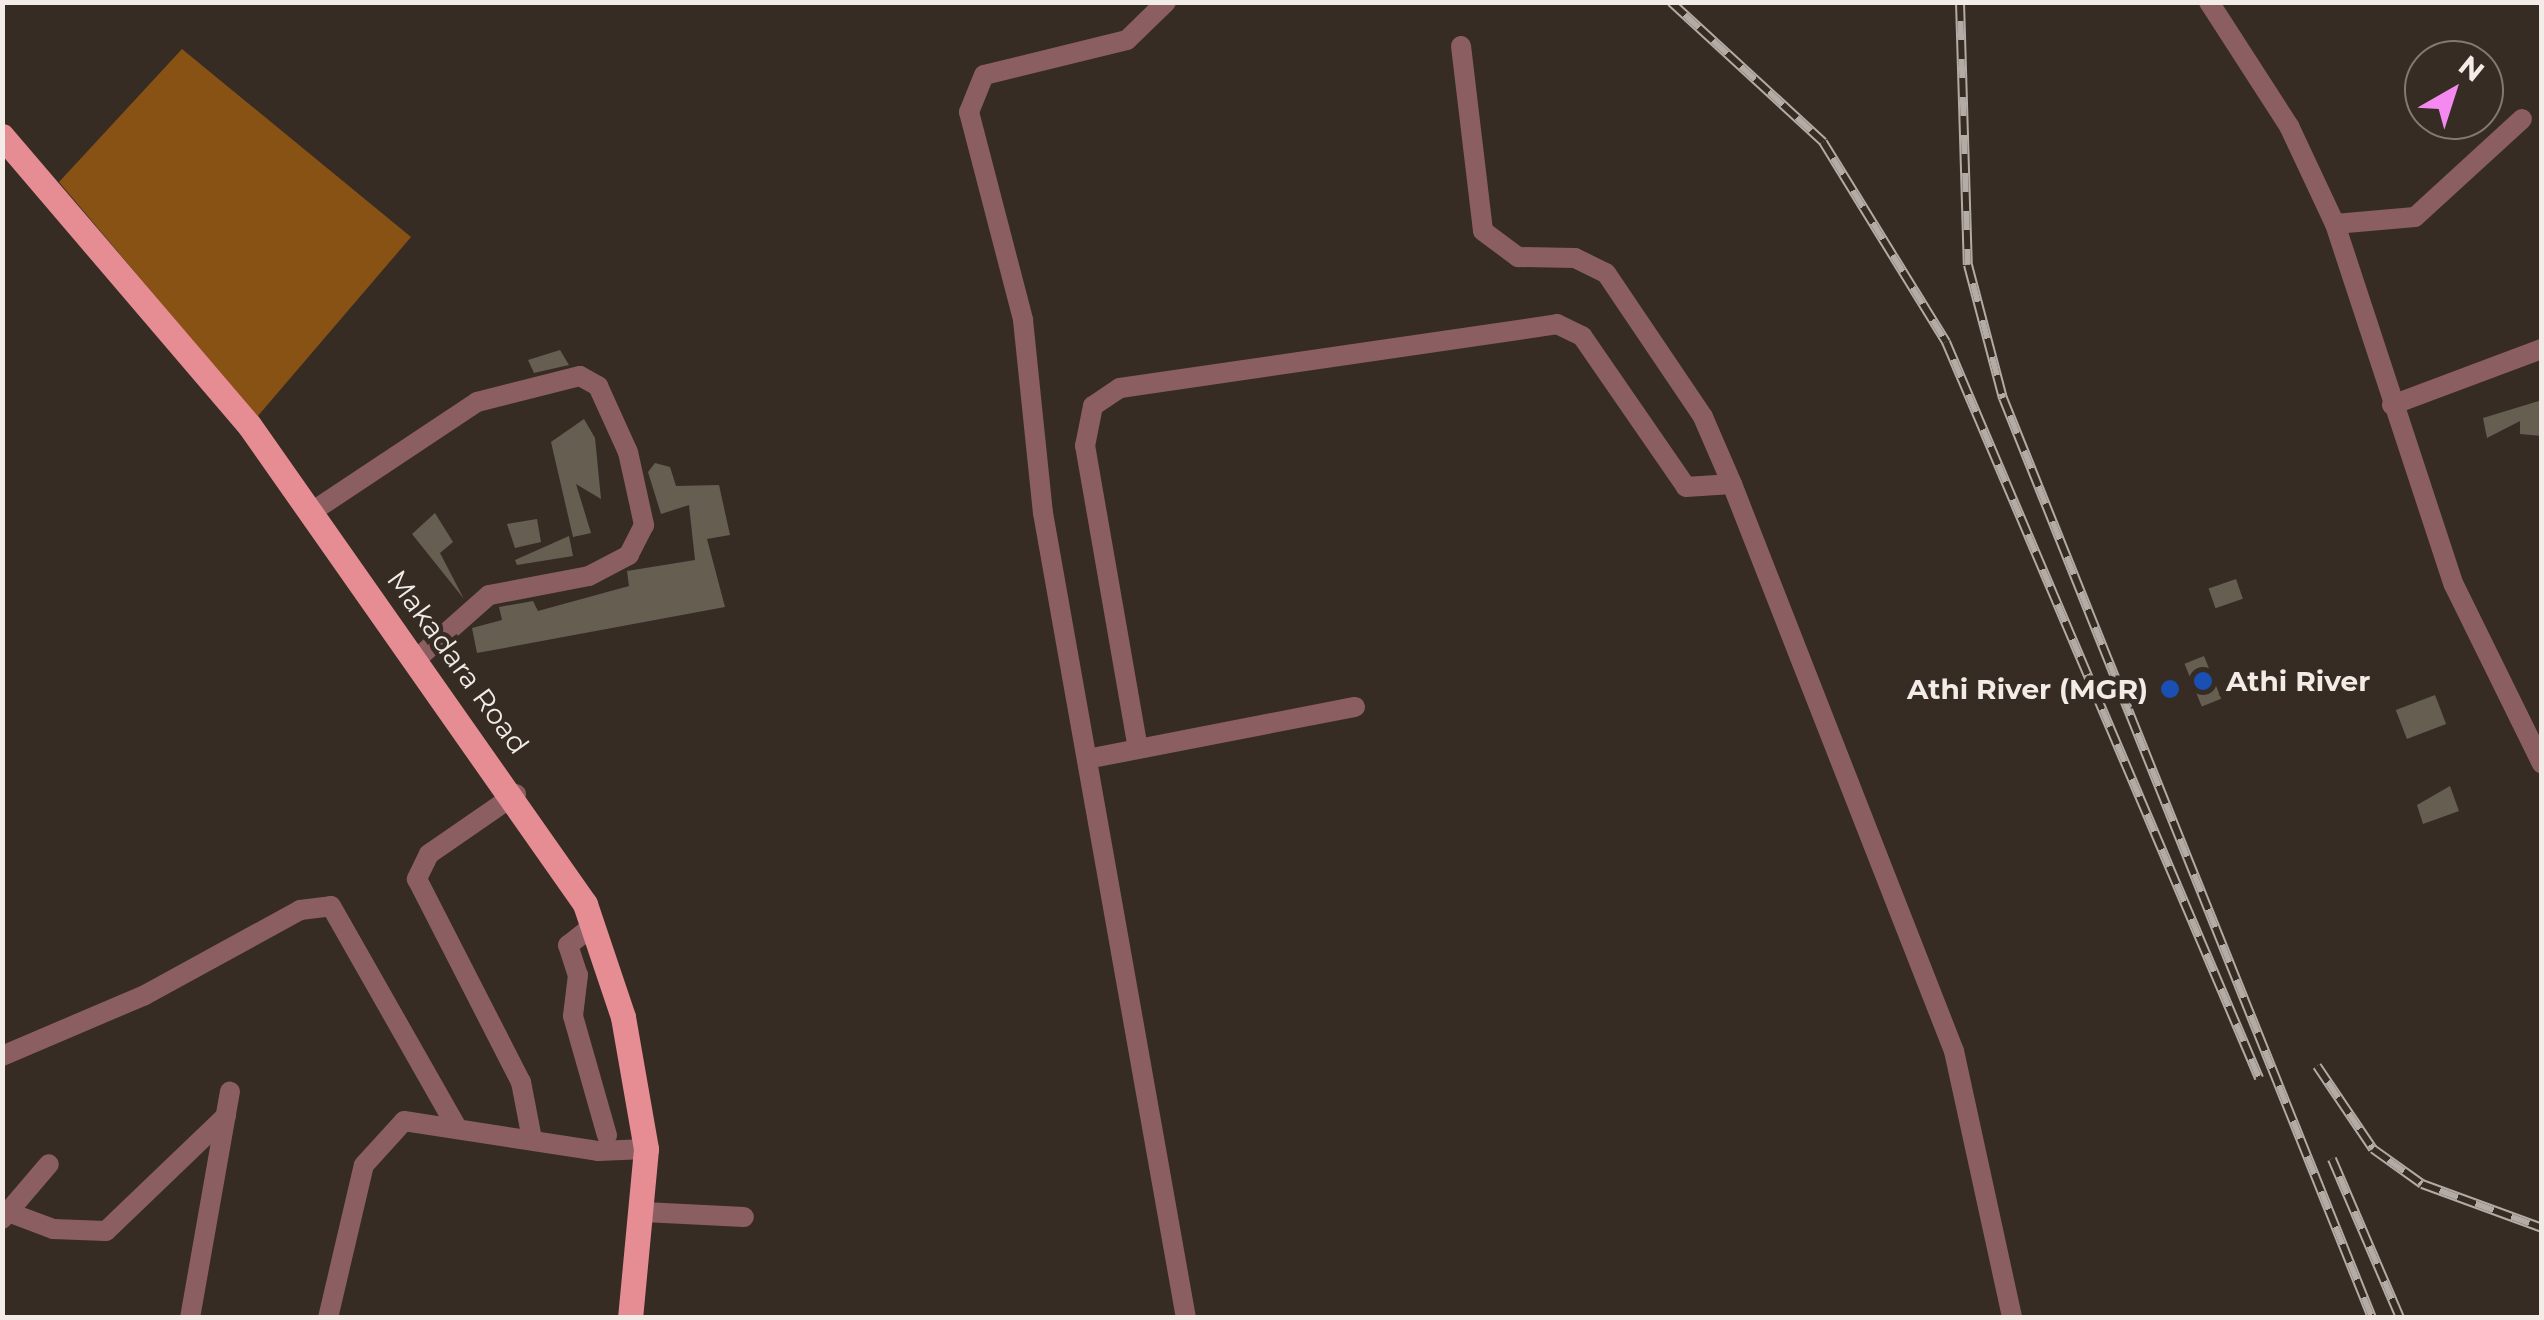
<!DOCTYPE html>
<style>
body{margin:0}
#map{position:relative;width:2544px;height:1320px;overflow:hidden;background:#362c23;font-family:Montserrat,sans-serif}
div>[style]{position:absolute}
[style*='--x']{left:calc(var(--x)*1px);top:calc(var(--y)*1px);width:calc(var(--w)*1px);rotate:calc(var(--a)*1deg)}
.forest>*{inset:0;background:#885215}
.building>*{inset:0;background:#675e52;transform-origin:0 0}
.minor>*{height:20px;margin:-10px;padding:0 10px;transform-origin:10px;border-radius:10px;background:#8b5f62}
.major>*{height:25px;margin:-12.5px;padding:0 12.5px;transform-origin:12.5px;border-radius:12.5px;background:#e68d94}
.rail>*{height:10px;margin-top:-5px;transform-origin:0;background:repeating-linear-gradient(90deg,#362c23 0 19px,#b3aba4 0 38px);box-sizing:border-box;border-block:2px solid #b3aba4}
.dots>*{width:28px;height:28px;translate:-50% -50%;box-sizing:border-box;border:5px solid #362c23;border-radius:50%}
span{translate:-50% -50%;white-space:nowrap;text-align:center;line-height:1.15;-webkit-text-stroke:9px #362c23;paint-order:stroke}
.street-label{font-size:28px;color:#f3ece6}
.poi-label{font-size:28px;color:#f3ece6;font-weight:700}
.left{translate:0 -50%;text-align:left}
.right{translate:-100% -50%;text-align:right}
.frame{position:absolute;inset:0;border:5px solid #f3ece6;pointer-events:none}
.north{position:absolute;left:2404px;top:40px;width:100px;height:100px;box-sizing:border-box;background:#362c23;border:2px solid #827971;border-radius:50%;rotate:39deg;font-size:28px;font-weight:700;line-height:40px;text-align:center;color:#f3ece6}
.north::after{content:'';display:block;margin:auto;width:35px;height:45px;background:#f489f0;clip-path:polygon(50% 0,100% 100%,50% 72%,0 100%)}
</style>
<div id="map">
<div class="forest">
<i style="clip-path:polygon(182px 49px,411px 237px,257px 417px,59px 182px)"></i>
</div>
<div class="building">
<i style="clip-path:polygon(560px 350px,569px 365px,534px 373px,528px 360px)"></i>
<i style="clip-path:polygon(2542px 400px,2542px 436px,2520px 434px,2520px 421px,2487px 438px,2483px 418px)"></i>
<i style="clip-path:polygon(584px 419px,595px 438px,601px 499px,576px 484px,591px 533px,573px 537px,551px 442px)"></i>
<i style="clip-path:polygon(655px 463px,670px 467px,676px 486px,719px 485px,730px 535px,707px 539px,725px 607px,477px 653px,472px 628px,502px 620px,499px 607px,533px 601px,538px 611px,629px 586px,627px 571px,695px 560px,689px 505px,661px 514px,648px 472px)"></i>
<i style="clip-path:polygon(435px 513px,453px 542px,440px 553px,464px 599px,412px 534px)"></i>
<i style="clip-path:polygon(537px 519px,541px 542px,515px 548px,507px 524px)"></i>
<i style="clip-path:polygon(569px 536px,573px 556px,517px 565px,515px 560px)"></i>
<i style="left:2236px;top:579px;width:21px;height:29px;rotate:71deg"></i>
<i style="left:2204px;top:656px;width:46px;height:21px;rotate:68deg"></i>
<i style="left:2435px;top:695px;width:31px;height:42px;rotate:69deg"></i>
<i style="clip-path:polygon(2450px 786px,2459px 811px,2423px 824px,2417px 805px)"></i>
</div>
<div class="minor">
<i style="--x:1166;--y:2;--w:54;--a:135.7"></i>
<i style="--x:1127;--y:40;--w:147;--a:166.2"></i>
<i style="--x:984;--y:75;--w:40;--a:112"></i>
<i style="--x:969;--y:112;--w:215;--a:75.4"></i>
<i style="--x:1023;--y:320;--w:194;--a:84.1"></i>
<i style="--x:1043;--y:513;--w:818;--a:79.93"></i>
<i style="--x:2209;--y:2;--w:148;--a:57.2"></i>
<i style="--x:2289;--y:126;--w:108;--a:64.9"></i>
<i style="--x:2335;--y:224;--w:380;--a:71.8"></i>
<i style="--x:2454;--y:585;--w:199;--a:63.8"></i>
<i style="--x:1461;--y:46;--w:186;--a:83.2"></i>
<i style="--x:1483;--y:231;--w:44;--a:36.6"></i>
<i style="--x:1518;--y:257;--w:57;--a:1"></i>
<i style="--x:1575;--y:258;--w:34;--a:26"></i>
<i style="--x:1606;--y:273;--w:174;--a:56"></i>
<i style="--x:1703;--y:417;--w:73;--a:66.6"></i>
<i style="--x:1732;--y:484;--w:609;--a:68.62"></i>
<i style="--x:1954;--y:1051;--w:273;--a:77.7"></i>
<i style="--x:2335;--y:224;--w:80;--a:-5"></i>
<i style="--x:2415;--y:217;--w:145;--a:-42.5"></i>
<i style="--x:2392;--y:405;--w:160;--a:-20.5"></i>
<i style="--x:313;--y:511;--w:197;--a:-33.6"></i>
<i style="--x:477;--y:402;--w:106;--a:-14.2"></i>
<i style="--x:580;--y:376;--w:21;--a:29"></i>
<i style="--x:598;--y:386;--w:72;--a:65.6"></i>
<i style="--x:628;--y:452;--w:75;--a:77.6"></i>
<i style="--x:644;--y:525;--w:34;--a:117"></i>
<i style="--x:629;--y:555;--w:45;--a:152.3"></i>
<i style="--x:589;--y:576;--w:102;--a:169.2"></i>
<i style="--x:489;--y:595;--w:94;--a:138.5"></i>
<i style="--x:1138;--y:749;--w:308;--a:-99.9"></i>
<i style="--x:1085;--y:446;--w:41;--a:-78.7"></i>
<i style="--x:1093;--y:406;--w:32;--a:-34"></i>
<i style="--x:1120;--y:388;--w:442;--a:-8.3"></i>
<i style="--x:1557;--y:324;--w:28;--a:26"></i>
<i style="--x:1582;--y:336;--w:183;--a:55.4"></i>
<i style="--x:1686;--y:487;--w:46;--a:-3.7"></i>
<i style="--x:1087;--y:759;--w:273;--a:-11"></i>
<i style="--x:516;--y:794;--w:106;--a:145.4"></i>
<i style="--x:429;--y:854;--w:28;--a:116"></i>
<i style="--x:417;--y:879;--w:228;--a:62.9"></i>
<i style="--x:521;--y:1082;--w:58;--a:79.1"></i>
<i style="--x:594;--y:925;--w:33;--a:142"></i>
<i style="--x:568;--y:945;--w:32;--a:72"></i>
<i style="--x:578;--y:975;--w:41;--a:97"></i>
<i style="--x:573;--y:1016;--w:124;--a:74.1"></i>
<i style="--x:2;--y:1056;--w:155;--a:-23.1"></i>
<i style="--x:145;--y:995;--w:177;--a:-28.7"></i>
<i style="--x:300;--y:910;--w:31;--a:-7"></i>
<i style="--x:331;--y:906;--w:251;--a:60.4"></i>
<i style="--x:8;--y:1212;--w:48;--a:20.7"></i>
<i style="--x:53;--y:1229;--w:53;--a:2.2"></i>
<i style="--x:106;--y:1231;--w:166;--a:-43.8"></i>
<i style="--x:644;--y:1212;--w:100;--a:2.9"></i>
<i style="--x:2;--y:1219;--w:72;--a:-49.5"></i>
<i style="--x:190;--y:1318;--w:230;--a:-80"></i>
<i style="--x:328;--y:1318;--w:157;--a:-76.8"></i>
<i style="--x:364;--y:1165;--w:59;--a:-47.7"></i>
<i style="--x:404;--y:1121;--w:196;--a:8.8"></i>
<i style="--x:598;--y:1151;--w:48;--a:-2.4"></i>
</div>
<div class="major">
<i style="--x:2;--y:136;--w:380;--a:49.5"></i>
<i style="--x:249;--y:425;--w:585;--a:54.95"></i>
<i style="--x:585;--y:904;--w:119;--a:71.4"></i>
<i style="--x:623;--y:1017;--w:134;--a:80.1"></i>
<i style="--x:646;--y:1149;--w:170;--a:95.4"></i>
</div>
<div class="rail">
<i style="--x:1671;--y:2;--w:207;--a:42.6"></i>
<i style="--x:1823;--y:142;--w:235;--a:58.4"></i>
<i style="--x:1946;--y:342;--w:800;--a:66.96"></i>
<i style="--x:1960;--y:2;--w:263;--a:88.3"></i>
<i style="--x:1968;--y:265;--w:138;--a:75.3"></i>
<i style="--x:2003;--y:398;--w:991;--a:68.14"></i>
<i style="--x:2317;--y:1066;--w:100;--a:56"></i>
<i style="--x:2373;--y:1149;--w:60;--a:35.5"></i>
<i style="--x:2422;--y:1184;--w:128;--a:20.1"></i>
<i style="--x:2332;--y:1159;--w:173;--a:66.8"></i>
</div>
<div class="dots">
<i style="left:2203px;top:681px;background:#1a4fb4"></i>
<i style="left:2170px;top:689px;background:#1a4fb4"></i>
</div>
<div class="street-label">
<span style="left:458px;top:662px;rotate:54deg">Makadara Road</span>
</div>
<div class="poi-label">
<span class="left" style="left:2226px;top:681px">Athi River</span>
<span class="right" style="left:2148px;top:689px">Athi River (MGR)</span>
</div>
<div class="frame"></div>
<div class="north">N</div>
</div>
